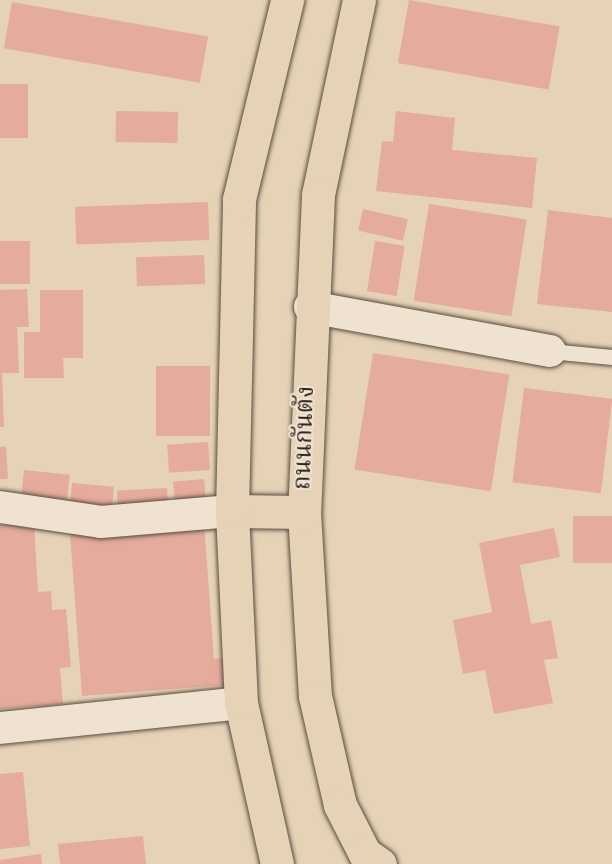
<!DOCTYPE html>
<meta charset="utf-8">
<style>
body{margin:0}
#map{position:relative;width:612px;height:864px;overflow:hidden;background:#e6d2b6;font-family:"Sorts Mill Goudy","Noto Serif Thai",serif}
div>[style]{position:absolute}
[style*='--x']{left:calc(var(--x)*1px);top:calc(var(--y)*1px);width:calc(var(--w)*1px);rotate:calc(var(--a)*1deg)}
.building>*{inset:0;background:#e5ab9c;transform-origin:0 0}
.roads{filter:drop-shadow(0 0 2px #594c40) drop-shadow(0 0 2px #594c40)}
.lane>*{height:15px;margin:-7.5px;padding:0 7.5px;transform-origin:7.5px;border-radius:7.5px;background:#efe2d0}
.street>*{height:32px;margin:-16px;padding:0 16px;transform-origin:16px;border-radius:16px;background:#efe2d0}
.primary>*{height:33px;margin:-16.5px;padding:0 16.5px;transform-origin:16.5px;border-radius:16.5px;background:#e6d2b6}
span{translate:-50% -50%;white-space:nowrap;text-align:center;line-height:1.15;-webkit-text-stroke:4.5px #efe2d0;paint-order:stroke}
.street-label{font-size:24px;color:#2a1f19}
</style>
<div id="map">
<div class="building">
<i style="left:409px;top:0;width:153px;height:64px;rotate:10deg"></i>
<i style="left:12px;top:2px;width:199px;height:47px;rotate:10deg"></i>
<i style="left:0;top:84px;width:28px;height:54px"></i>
<i style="left:116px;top:111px;width:62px;height:31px;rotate:1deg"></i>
<i style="clip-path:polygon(396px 111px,455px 118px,452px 150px,537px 158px,532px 208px,376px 191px,382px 141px,393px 142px)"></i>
<i style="left:208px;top:202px;width:38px;height:133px;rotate:88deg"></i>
<i style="left:429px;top:204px;width:99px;height:98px;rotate:9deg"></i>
<i style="left:363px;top:209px;width:46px;height:22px;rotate:13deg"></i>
<i style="clip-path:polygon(548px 210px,612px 218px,612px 312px,537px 304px)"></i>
<i style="left:30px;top:241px;width:43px;height:30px;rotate:90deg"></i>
<i style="left:375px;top:241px;width:30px;height:51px;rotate:9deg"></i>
<i style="left:204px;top:255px;width:29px;height:68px;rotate:88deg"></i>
<i style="clip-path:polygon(27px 289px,29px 327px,17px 327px,19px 373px,2px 373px,4px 427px,0 427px,0 290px)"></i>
<i style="clip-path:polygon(40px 290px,83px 290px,83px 358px,63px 358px,64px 378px,24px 378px,24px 332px,40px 332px)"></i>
<i style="left:373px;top:353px;width:138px;height:118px;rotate:9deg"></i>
<i style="left:156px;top:366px;width:54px;height:70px"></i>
<i style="left:524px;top:388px;width:89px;height:95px;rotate:7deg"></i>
<i style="left:208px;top:442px;width:28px;height:41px;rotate:86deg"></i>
<i style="clip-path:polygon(6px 446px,8px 479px,0 479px,0 447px)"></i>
<i style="left:24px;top:470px;width:46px;height:29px;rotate:6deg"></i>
<i style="left:204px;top:479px;width:24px;height:31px;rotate:85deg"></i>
<i style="left:72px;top:483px;width:42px;height:26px;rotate:5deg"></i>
<i style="left:167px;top:488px;width:21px;height:50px;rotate:87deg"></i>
<i style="left:612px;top:516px;width:47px;height:39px;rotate:90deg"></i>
<i style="clip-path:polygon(34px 522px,38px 592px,51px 591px,52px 610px,66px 609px,71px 667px,60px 668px,63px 704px,0 709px,0 525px)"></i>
<i style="clip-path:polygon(204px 524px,214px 659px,223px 658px,225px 685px,82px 696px,70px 534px)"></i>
<i style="clip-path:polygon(554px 528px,560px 557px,520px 565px,531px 624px,551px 620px,558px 658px,544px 660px,553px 703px,494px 714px,485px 670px,463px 674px,453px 620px,492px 612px,479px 543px)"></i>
<i style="clip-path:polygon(23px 772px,30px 846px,0 849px,0 774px)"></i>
<i style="clip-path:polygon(143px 836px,146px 864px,60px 864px,58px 844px)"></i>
<i style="clip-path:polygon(41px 854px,42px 864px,0 864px,0 860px)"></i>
</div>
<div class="roads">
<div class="lane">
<i style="--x:550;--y:351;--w:62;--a:5.5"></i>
</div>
<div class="street">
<i style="--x:310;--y:307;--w:244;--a:10.4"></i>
<i style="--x:0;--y:507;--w:102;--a:8.4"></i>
<i style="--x:101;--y:522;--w:131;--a:-4.8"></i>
<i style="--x:0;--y:728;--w:242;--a:-5.9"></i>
</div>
<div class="primary">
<i style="--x:359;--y:0;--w:199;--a:101.9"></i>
<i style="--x:318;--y:195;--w:317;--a:92.5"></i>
<i style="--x:304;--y:512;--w:184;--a:86.6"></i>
<i style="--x:315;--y:696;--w:112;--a:77.1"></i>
<i style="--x:340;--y:805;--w:55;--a:63"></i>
<i style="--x:365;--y:854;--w:18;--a:34"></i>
<i style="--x:232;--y:511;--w:72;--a:0.8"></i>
<i style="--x:277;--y:864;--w:165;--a:-102.6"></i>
<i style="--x:241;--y:703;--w:192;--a:-92.7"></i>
<i style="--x:232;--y:511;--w:312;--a:-88.7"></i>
<i style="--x:239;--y:199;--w:205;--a:-76.4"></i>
</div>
</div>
<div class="street-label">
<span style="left:306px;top:438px;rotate:-88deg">ถนนกันตัง</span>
</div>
</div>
